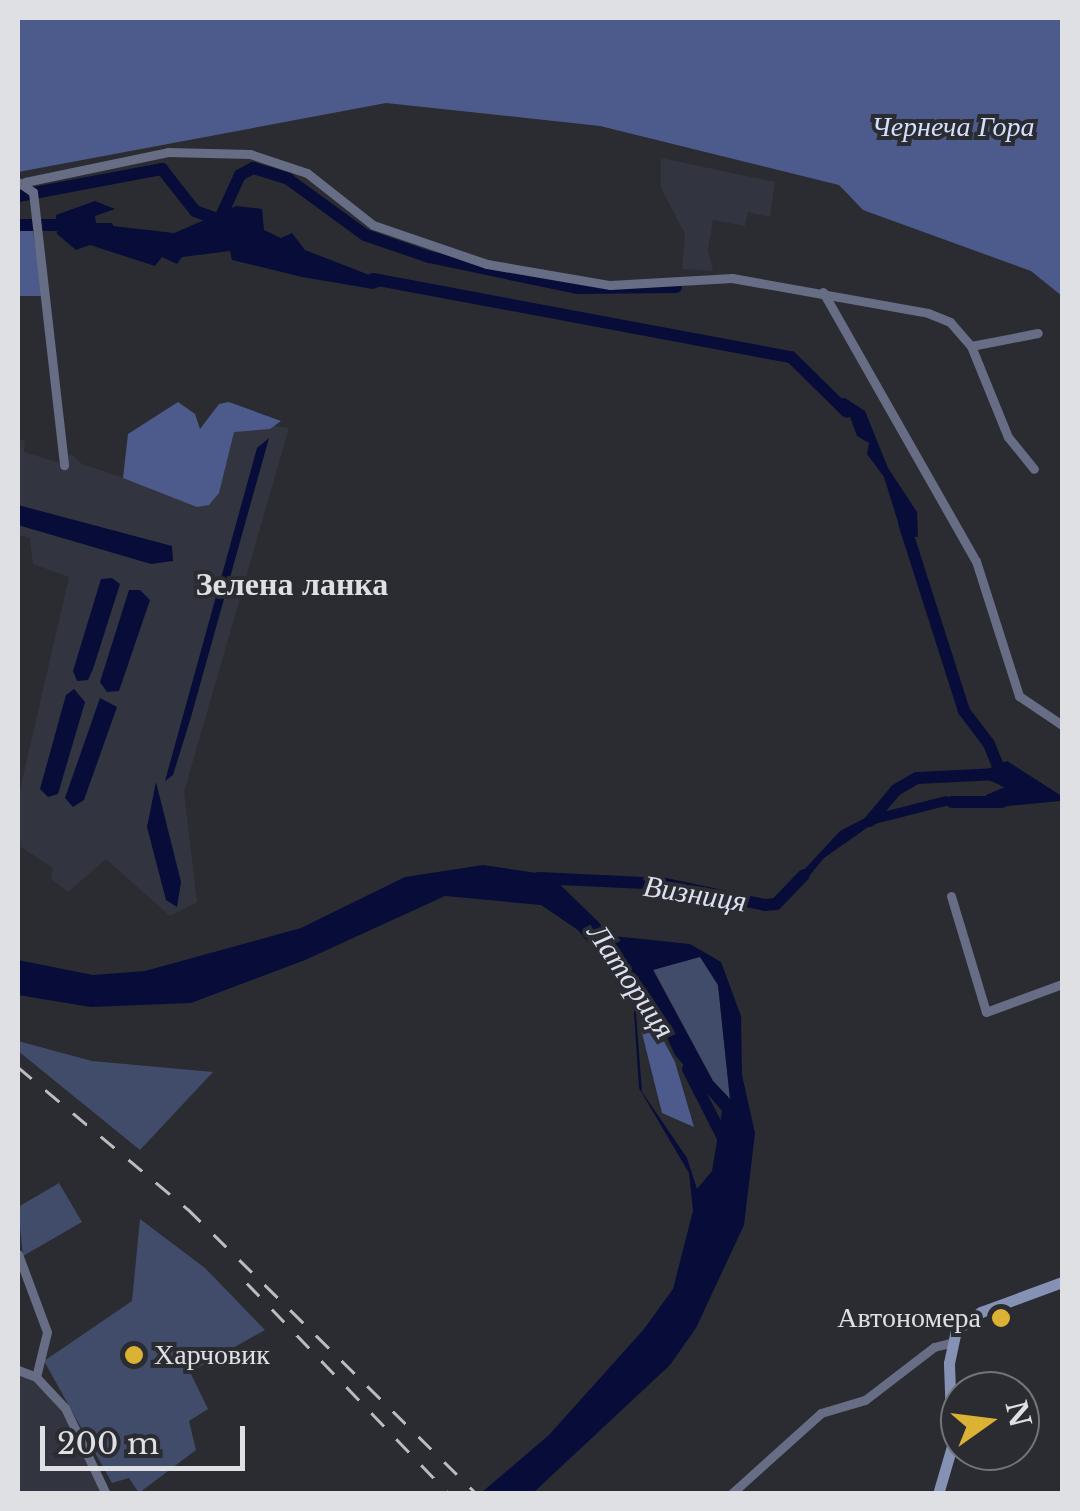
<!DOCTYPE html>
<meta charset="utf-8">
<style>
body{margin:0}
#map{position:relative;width:1080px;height:1511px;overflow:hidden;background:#2b2c31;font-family:"Libre Baskerville",serif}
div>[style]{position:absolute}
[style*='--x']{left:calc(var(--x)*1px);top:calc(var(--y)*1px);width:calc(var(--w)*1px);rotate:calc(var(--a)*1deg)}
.built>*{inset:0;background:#32353f}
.green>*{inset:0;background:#414b6a}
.forest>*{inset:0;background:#4c5b8c}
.water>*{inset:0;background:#070d38}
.river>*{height:12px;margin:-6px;padding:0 6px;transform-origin:6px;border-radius:6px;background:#070d38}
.street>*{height:9px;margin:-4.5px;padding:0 4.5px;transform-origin:4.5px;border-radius:4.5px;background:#666d84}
.secondary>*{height:11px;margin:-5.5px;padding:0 5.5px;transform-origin:5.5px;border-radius:5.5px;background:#8592b6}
.rail>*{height:2.5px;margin-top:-1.25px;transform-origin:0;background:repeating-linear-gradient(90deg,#bbbcbf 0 18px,transparent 0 36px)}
.dots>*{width:28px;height:28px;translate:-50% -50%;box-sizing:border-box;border:5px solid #2b2c31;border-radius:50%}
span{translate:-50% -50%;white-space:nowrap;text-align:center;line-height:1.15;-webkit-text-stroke:8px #2b2c31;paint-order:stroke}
.park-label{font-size:28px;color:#d3dffe;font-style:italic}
.poi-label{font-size:28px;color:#dfe0e3}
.right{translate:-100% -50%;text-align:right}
.left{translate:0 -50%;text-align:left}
.water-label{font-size:30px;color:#dce1f1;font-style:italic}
.quarter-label{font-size:32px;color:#dfe0e3;font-weight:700}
.frame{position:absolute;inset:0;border:20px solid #dfe0e3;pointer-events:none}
.north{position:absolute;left:940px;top:1371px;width:100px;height:100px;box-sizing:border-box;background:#2b2c31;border:2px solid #737478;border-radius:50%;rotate:76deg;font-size:28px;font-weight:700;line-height:40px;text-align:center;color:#dfe0e3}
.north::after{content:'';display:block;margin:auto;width:35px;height:45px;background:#dbb233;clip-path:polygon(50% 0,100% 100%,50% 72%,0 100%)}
.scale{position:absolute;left:40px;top:1426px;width:205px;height:45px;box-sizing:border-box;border:5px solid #dfe0e3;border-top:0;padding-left:12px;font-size:30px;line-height:35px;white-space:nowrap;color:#dfe0e3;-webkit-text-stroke:8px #2b2c31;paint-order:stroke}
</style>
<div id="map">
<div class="built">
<i style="clip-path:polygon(661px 158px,775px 182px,770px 217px,748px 212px,745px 226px,713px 220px,708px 250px,713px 271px,682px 269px,685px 234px,661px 188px)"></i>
<i style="clip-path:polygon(232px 420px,289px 428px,184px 792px,197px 902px,170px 916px,106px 859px,68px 892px,51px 879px,53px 868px,18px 845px,18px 798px,69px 577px,33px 564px,30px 538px,18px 535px,18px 439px,25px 441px,24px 452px,66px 465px,66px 455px,72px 455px,82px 464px,204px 505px)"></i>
<i style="clip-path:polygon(18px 1373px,44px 1387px,60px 1409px,102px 1493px,18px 1493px)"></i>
</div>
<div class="green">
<i style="clip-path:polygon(700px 956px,718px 985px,730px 1099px,713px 1081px,653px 969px)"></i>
<i style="clip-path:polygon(18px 1041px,92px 1061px,213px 1072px,140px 1150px,18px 1051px)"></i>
<i style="clip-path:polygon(59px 1183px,82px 1222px,23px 1256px,18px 1207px)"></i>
<i style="clip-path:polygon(140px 1219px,205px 1268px,265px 1330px,190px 1372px,208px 1409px,189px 1421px,196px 1450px,139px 1493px,129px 1478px,112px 1483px,44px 1361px,132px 1301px)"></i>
</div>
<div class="forest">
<i style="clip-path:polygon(18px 18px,1062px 18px,1062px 296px,1031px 271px,863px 210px,839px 185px,600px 126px,386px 103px,18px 172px)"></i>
<i style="clip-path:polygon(18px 225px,32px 225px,43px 296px,18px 296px)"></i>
<i style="clip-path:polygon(178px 402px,195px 414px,200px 429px,219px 404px,229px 402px,281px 421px,270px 429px,234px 432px,219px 493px,209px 505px,197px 507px,123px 478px,128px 434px)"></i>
<i style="clip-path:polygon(645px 1006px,675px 1062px,694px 1127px,662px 1113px,641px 1029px)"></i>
</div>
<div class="water">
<i style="clip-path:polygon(95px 201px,115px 209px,95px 216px,96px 223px,112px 223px,116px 233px,163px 238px,236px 206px,262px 209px,264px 230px,281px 238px,292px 233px,305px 250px,390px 283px,373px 289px,302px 277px,232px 260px,230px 251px,182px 257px,177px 264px,162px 257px,155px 266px,90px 245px,76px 250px,57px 234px,56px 215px)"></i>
<i style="clip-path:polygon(845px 398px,865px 411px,888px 468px,917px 512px,918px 537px,902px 535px,884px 477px,867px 454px,869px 443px,857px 436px,849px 414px,839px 413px,837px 399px)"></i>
<i style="clip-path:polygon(269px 438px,191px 717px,173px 775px,165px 781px,257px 448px)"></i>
<i style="clip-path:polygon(18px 505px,172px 546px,173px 561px,151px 564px,18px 525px)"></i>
<i style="clip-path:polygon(112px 578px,120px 584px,93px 669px,88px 680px,77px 681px,73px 671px,101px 579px)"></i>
<i style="clip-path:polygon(129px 590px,140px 590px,150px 600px,119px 691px,107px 692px,100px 682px)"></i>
<i style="clip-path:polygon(74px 689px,85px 702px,58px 794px,48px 797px,40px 789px,66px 695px)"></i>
<i style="clip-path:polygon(100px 698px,117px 707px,84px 800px,73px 807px,65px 798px)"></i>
<i style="clip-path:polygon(1007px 761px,1060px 795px,1060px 801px,986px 808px,986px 795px,1005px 787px,986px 779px,985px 770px)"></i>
<i style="clip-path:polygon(156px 782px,181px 882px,177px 907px,166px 900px,147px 827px)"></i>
<i style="clip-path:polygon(946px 796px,965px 801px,871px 825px,824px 858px,805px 881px,789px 886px,840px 831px,871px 815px)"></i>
<i style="clip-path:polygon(evenodd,483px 865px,550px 875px,613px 936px,690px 944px,721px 962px,741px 1016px,742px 1075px,755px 1133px,744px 1225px,696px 1328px,670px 1365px,533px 1493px,481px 1493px,549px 1435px,644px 1329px,673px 1289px,693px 1211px,689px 1173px,639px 1088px,633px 997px,578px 930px,541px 905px,445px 896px,305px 960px,191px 1003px,91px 1007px,18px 995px,18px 960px,93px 975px,145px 971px,301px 928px,405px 877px,483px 865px,700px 957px,718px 985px,730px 1099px,713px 1081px,653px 970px,700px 957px,483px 865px,609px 965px,650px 1000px,675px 1055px,722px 1111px,712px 1171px,697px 1189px,687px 1158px,642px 1092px,635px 1000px,609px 965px)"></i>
</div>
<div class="river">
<i style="--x:18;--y:196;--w:147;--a:-10.6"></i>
<i style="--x:162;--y:169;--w:53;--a:51.8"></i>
<i style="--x:195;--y:211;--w:23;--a:20"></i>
<i style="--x:218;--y:223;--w:53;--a:-65.4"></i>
<i style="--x:240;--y:175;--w:15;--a:-28"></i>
<i style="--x:253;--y:168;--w:37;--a:17"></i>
<i style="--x:288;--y:179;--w:95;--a:36"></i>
<i style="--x:365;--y:235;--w:68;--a:19"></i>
<i style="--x:429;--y:257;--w:151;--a:11.8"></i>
<i style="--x:577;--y:288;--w:99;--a:-0.6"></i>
<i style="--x:18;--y:225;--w:51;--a:0"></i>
<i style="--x:104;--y:231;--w:69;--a:6.6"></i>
<i style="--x:373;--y:279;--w:425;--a:10.6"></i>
<i style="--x:791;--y:357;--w:78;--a:44.5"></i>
<i style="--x:904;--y:523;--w:197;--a:72.3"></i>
<i style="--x:964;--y:711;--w:41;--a:52.9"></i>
<i style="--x:989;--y:744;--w:40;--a:68"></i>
<i style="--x:952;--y:802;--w:50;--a:0"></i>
<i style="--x:870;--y:821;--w:40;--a:-50"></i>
<i style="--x:896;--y:790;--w:24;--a:-30"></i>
<i style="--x:917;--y:778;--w:81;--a:-2.8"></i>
<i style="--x:538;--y:878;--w:128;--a:2.7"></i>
<i style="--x:666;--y:884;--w:101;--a:12"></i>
<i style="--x:765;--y:905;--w:11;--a:-5"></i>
<i style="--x:776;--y:904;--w:40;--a:-46"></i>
<i style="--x:688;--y:1069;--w:80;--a:63.1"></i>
</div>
<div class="street">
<i style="--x:18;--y:182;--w:18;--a:34"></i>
<i style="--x:33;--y:192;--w:275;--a:83.5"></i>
<i style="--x:25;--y:182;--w:146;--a:-11.8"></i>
<i style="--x:168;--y:152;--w:82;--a:1.4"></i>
<i style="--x:250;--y:154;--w:60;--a:18.4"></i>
<i style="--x:307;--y:173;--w:84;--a:38.2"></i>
<i style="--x:373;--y:225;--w:120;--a:18.9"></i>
<i style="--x:487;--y:264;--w:125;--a:9.7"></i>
<i style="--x:610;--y:285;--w:122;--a:-3.3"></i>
<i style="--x:732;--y:278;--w:199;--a:10.1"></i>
<i style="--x:928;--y:313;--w:24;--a:22"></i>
<i style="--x:950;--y:322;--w:32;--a:49"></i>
<i style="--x:971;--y:346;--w:98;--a:67.9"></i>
<i style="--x:1008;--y:437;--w:41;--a:50.9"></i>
<i style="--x:823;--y:292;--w:309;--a:60.4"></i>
<i style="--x:976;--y:561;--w:142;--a:72.3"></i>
<i style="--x:1019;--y:696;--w:52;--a:34"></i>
<i style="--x:971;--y:346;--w:68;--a:-11"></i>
<i style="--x:951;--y:896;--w:121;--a:73.2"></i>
<i style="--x:986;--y:1012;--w:81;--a:-20.2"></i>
<i style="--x:18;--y:1254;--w:83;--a:69.6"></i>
<i style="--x:47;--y:1332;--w:46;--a:103.7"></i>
<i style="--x:36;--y:1377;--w:42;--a:46.9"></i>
<i style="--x:65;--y:1408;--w:95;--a:64.5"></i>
<i style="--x:18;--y:1370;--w:19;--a:21"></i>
<i style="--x:731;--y:1494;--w:121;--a:-42"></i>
<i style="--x:821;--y:1413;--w:46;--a:-16.5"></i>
<i style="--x:865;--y:1400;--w:87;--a:-37.5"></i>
<i style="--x:934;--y:1347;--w:16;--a:-14"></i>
</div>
<div class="secondary">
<i style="--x:938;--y:1494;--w:50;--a:-73.7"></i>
<i style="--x:952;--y:1446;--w:83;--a:-92.1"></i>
<i style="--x:949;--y:1363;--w:34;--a:-78"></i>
<i style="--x:956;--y:1330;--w:31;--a:-36"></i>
<i style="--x:981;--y:1312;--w:86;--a:-20.3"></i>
</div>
<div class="rail">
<i style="--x:18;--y:1067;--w:222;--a:39.9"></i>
<i style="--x:188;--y:1209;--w:406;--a:44.6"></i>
<i style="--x:247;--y:1283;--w:292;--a:46.2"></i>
</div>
<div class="dots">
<i style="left:1001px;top:1318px;background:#dbb233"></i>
<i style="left:134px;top:1355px;background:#dbb233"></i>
</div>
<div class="park-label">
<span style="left:953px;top:127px">Чернеча Гора</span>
</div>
<div class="poi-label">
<span class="right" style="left:981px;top:1318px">Автономера</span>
<span class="left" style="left:154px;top:1355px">Харчовик</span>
</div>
<div class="water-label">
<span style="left:695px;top:894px;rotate:9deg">Визниця</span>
<span style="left:631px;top:981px;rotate:56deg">Латориця</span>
</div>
<div class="quarter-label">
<span style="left:292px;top:584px">Зелена ланка</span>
</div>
<div class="frame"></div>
<div class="north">N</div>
<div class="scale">200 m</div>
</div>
